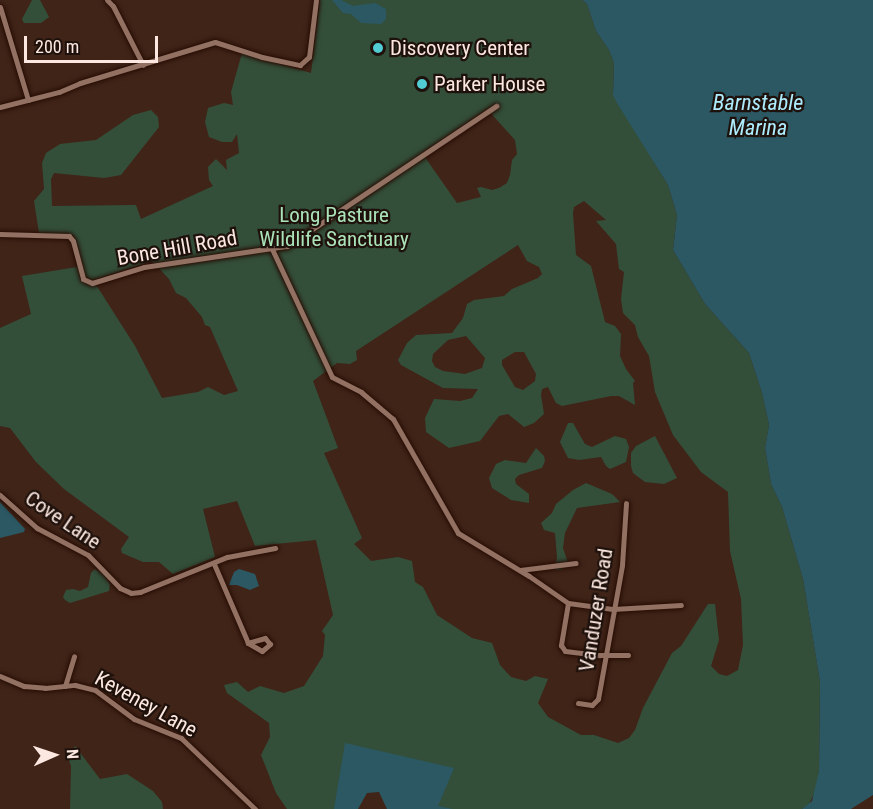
<!DOCTYPE html>
<style>
body{margin:0}
#map{position:relative;width:873px;height:809px;overflow:hidden;background:#402418;font-family:"Roboto Condensed",sans-serif}
div>[style]{position:absolute}
[style*='--x']{left:calc(var(--x)*1px);top:calc(var(--y)*1px);width:calc(var(--w)*1px);rotate:calc(var(--a)*1deg)}
.green>*{inset:0;background:#334f3a}
.water>*{inset:0;background:#2b5863}
.roads{filter:drop-shadow(0 0 2px #250c03) drop-shadow(0 0 2px #250c03)}
.street>*{height:5px;margin:-2.5px;padding:0 2.5px;transform-origin:2.5px;border-radius:2.5px;background:#927062}
.dots>*{width:16px;height:16px;translate:-50% -50%;box-sizing:border-box;border:3px solid #1e110c;border-radius:50%}
span{translate:-50% -50%;white-space:nowrap;text-align:center;line-height:1.15;-webkit-text-stroke:4.5px #1e110c;paint-order:stroke}
.poi-label{font-size:21px;color:#fce8e0}
.left{translate:0 -50%;text-align:left}
.park-label{font-size:21px;color:#abe3b9}
.street-label{font-size:21px;color:#fce8e0}
.water-label{font-size:22px;color:#aeedfd;font-style:italic}
.north{position:absolute;left:24px;top:725px;width:60px;height:60px;-webkit-text-stroke:4px #1e110c;paint-order:stroke;rotate:87deg;font-size:16px;font-weight:700;line-height:24px;text-align:center;color:#fce8e0}
.north::after{content:'';display:block;margin:auto;width:21px;height:27px;background:#fce8e0;clip-path:polygon(50% 0,100% 100%,50% 72%,0 100%)}
.scale{position:absolute;left:24px;top:36px;width:134px;height:27px;box-sizing:border-box;border:3px solid #fce8e0;border-top:0;padding-left:8px;font-size:18px;line-height:21px;white-space:nowrap;color:#fce8e0;-webkit-text-stroke:4px #1e110c;paint-order:stroke}
</style>
<div id="map">
<div class="green">
<i style="clip-path:polygon(32px 0,40px 0,49px 17px,41px 23px,24px 23px,22px 19px)"></i>
<i style="clip-path:polygon(evenodd,320px 0,582px 0,587px 4px,596px 31px,609px 50px,614px 63px,613px 94px,668px 185px,677px 215px,673px 250px,705px 304px,749px 353px,762px 393px,769px 425px,765px 448px,771px 484px,782px 507px,803px 579px,820px 682px,819px 771px,816px 790px,808px 806px,802px 809px,416px 809px,414px 768px,335px 809px,287px 809px,276px 793px,261px 755px,270px 737px,269px 723px,227px 693px,224px 685px,237px 682px,248px 692px,260px 686px,284px 693px,304px 686px,323px 656px,325px 635px,322px 631px,333px 615px,316px 540px,255px 546px,237px 501px,203px 509px,215px 557px,173px 574px,159px 562px,143px 562px,122px 553px,121px 549px,129px 537px,64px 489px,36px 462px,10px 428px,0 426px,0 328px,31px 314px,22px 276px,83px 266px,73px 235px,39px 233px,34px 201px,44px 189px,42px 163px,46px 153px,60px 144px,96px 140px,133px 115px,151px 110px,158px 117px,159px 127px,121px 175px,104px 178px,54px 173px,51px 179px,52px 206px,136px 205px,141px 219px,213px 186px,209px 180px,208px 167px,216px 159px,227px 170px,226px 160px,239px 153px,237px 134px,232px 142px,222px 142px,209px 137px,205px 122px,208px 108px,224px 103px,233px 105px,231px 92px,242px 53px,311px 73px,320px 0,487px 109px,515px 140px,517px 154px,512px 160px,510px 175px,507px 183px,499px 188px,492px 190px,481px 187px,477px 188px,481px 197px,457px 203px,422px 153px,487px 109px,320px 0,584px 201px,606px 220px,596px 221px,616px 244px,619px 269px,624px 272px,621px 299px,623px 313px,635px 325px,638px 337px,649px 356px,655px 392px,673px 435px,701px 472px,728px 492px,730px 551px,741px 599px,743px 645px,738px 670px,727px 676px,719px 674px,711px 666px,719px 640px,715px 604px,708px 604px,681px 646px,672px 653px,643px 708px,635px 730px,629px 738px,618px 743px,594px 735px,581px 735px,548px 717px,538px 703px,548px 679px,535px 676px,526px 681px,511px 677px,500px 665px,492px 643px,472px 638px,437px 615px,423px 587px,415px 582px,412px 561px,398px 557px,371px 561px,354px 544px,362px 538px,324px 453px,338px 448px,313px 381px,337px 363px,350px 364px,357px 360px,356px 351px,518px 245px,527px 261px,539px 267px,542px 274px,538px 278px,512px 289px,504px 296px,474px 300px,467px 304px,463px 318px,452px 333px,416px 335px,407px 343px,398px 360px,401px 365px,443px 388px,478px 389px,472px 398px,460px 401px,434px 399px,425px 418px,426px 432px,449px 448px,480px 441px,499px 416px,508px 414px,524px 427px,534px 423px,544px 414px,541px 395px,542px 389px,548px 387px,556px 403px,562px 406px,611px 396px,619px 396px,635px 405px,633px 383px,635px 381px,626px 369px,620px 356px,621px 334px,615px 326px,605px 322px,591px 266px,576px 255px,573px 213px,574px 207px,584px 201px,320px 0,152px 261px,169px 279px,176px 293px,186px 298px,202px 317px,205px 325px,210px 327px,238px 391px,224px 395px,208px 387px,198px 392px,162px 398px,135px 346px,93px 280px,152px 261px,320px 0,466px 336px,485px 358px,482px 368px,465px 374px,443px 371px,435px 367px,432px 361px,433px 354px,448px 340px,466px 336px,320px 0,515px 352px,524px 352px,536px 374px,535px 381px,523px 390px,515px 387px,502px 365px,502px 360px,515px 352px)"></i>
<i style="clip-path:polygon(568px 423px,573px 423px,585px 444px,592px 447px,615px 436px,626px 439px,629px 447px,626px 462px,610px 469px,606px 466px,601px 457px,579px 460px,568px 458px,560px 442px)"></i>
<i style="clip-path:polygon(655px 436px,677px 478px,664px 484px,645px 482px,633px 473px,631px 466px,631px 453px,636px 446px)"></i>
<i style="clip-path:polygon(536px 448px,544px 456px,545px 461px,542px 468px,519px 475px,515px 479px,516px 484px,529px 494px,529px 503px,511px 500px,492px 488px,489px 478px,496px 464px,505px 460px,526px 463px)"></i>
<i style="clip-path:polygon(586px 483px,612px 494px,620px 502px,577px 508px,565px 533px,563px 548px,568px 563px,561px 570px,555px 570px,557px 557px,555px 533px,544px 530px,541px 523px,552px 513px,556px 504px,573px 490px)"></i>
<i style="clip-path:polygon(95px 569px,103px 574px,110px 584px,109px 591px,70px 603px,65px 600px,63px 597px,66px 590px,73px 589px,80px 591px,88px 587px,91px 573px)"></i>
<i style="clip-path:polygon(75px 746px,100px 779px,127px 774px,153px 791px,162px 802px,163px 809px,70px 809px,71px 766px,67px 754px,72px 752px)"></i>
</div>
<div class="water">
<i style="clip-path:polygon(332px 0,341px 0,353px 6px,375px 3px,386px 9px,386px 19px,381px 24px,361px 23px,351px 14px,343px 13px)"></i>
<i style="clip-path:polygon(582px 0,873px 0,873px 795px,851px 809px,802px 809px,812px 801px,819px 771px,820px 682px,803px 579px,782px 507px,771px 484px,765px 448px,769px 425px,762px 393px,749px 353px,705px 304px,673px 250px,677px 215px,668px 185px,617px 103px,613px 95px,614px 63px,609px 50px,596px 31px,587px 4px)"></i>
<i style="clip-path:polygon(0 502px,25px 529px,24px 532px,0 538px)"></i>
<i style="clip-path:polygon(239px 569px,255px 574px,259px 586px,250px 590px,237px 585px,229px 585px,234px 572px)"></i>
<i style="clip-path:polygon(345px 743px,454px 768px,438px 806px,453px 809px,387px 809px,379px 792px,367px 793px,358px 809px,334px 809px)"></i>
</div>
<div class="roads">
<div class="street">
<i style="--x:107;--y:0;--w:8;--a:45"></i>
<i style="--x:113;--y:6;--w:66;--a:63"></i>
<i style="--x:0;--y:7;--w:97;--a:73.2"></i>
<i style="--x:0;--y:107;--w:61;--a:-14.3"></i>
<i style="--x:59;--y:92;--w:23;--a:-23"></i>
<i style="--x:80;--y:83;--w:141;--a:-16.9"></i>
<i style="--x:215;--y:42;--w:49;--a:17.7"></i>
<i style="--x:262;--y:57;--w:39;--a:12"></i>
<i style="--x:300;--y:65;--w:12;--a:-42"></i>
<i style="--x:309;--y:57;--w:57;--a:-83"></i>
<i style="--x:0;--y:234;--w:69;--a:1.7"></i>
<i style="--x:69;--y:236;--w:6;--a:51"></i>
<i style="--x:73;--y:241;--w:39;--a:75"></i>
<i style="--x:83;--y:279;--w:10;--a:24"></i>
<i style="--x:92;--y:283;--w:54;--a:-17.1"></i>
<i style="--x:144;--y:267;--w:145;--a:-8.4"></i>
<i style="--x:287;--y:246;--w:252;--a:-33.8"></i>
<i style="--x:272;--y:249;--w:141;--a:64.9"></i>
<i style="--x:332;--y:377;--w:33;--a:27"></i>
<i style="--x:361;--y:392;--w:42;--a:40.2"></i>
<i style="--x:393;--y:419;--w:131;--a:60.3"></i>
<i style="--x:458;--y:533;--w:83;--a:31.2"></i>
<i style="--x:529;--y:576;--w:47;--a:34.7"></i>
<i style="--x:568;--y:603;--w:43;--a:99.5"></i>
<i style="--x:561;--y:645;--w:7;--a:56"></i>
<i style="--x:565;--y:651;--w:35;--a:7"></i>
<i style="--x:600;--y:655;--w:28;--a:0"></i>
<i style="--x:0;--y:495;--w:50;--a:41.7"></i>
<i style="--x:37;--y:528;--w:58;--a:27.9"></i>
<i style="--x:88;--y:555;--w:46;--a:45.9"></i>
<i style="--x:120;--y:588;--w:12;--a:24"></i>
<i style="--x:131;--y:593;--w:9;--a:-6"></i>
<i style="--x:140;--y:592;--w:94;--a:-21.9"></i>
<i style="--x:227;--y:557;--w:49;--a:-10.6"></i>
<i style="--x:214;--y:564;--w:86;--a:66.7"></i>
<i style="--x:248;--y:643;--w:16;--a:30"></i>
<i style="--x:262;--y:651;--w:11;--a:-41"></i>
<i style="--x:270;--y:644;--w:8;--a:-130"></i>
<i style="--x:265;--y:638;--w:18;--a:164"></i>
<i style="--x:520;--y:570;--w:56;--a:-7.1"></i>
<i style="--x:568;--y:603;--w:45;--a:7.6"></i>
<i style="--x:613;--y:609;--w:68;--a:-3.4"></i>
<i style="--x:0;--y:676;--w:26;--a:23"></i>
<i style="--x:24;--y:686;--w:21;--a:5"></i>
<i style="--x:45;--y:688;--w:30;--a:-6"></i>
<i style="--x:75;--y:685;--w:21;--a:14"></i>
<i style="--x:95;--y:690;--w:49;--a:36.6"></i>
<i style="--x:134;--y:719;--w:51;--a:22"></i>
<i style="--x:181;--y:738;--w:103;--a:43.8"></i>
<i style="--x:65;--y:686;--w:31;--a:-73"></i>
<i style="--x:578;--y:703;--w:14;--a:8"></i>
<i style="--x:592;--y:705;--w:8;--a:-45"></i>
<i style="--x:598;--y:699;--w:136;--a:-79.8"></i>
<i style="--x:622;--y:565;--w:62;--a:-86.3"></i>
</div>
</div>
<div class="dots">
<i style="left:378px;top:48px;background:#51ccd2"></i>
<i style="left:422px;top:84px;background:#51ccd2"></i>
</div>
<div class="poi-label">
<span class="left" style="left:390px;top:48px">Discovery Center</span>
<span class="left" style="left:434px;top:84px">Parker House</span>
</div>
<div class="park-label">
<span style="left:334px;top:227px">Long Pasture<br>Wildlife Sanctuary</span>
</div>
<div class="street-label">
<span style="left:177px;top:248px;rotate:-10deg">Bone Hill Road</span>
<span style="left:63px;top:520px;rotate:34deg">Cove Lane</span>
<span style="left:596px;top:610px;rotate:-81deg">Vanduzer Road</span>
<span style="left:146px;top:704px;rotate:29deg">Keveney Lane</span>
</div>
<div class="water-label">
<span style="left:758px;top:115px">Barnstable<br>Marina</span>
</div>
<div class="north">N</div>
<div class="scale">200 m</div>
</div>
